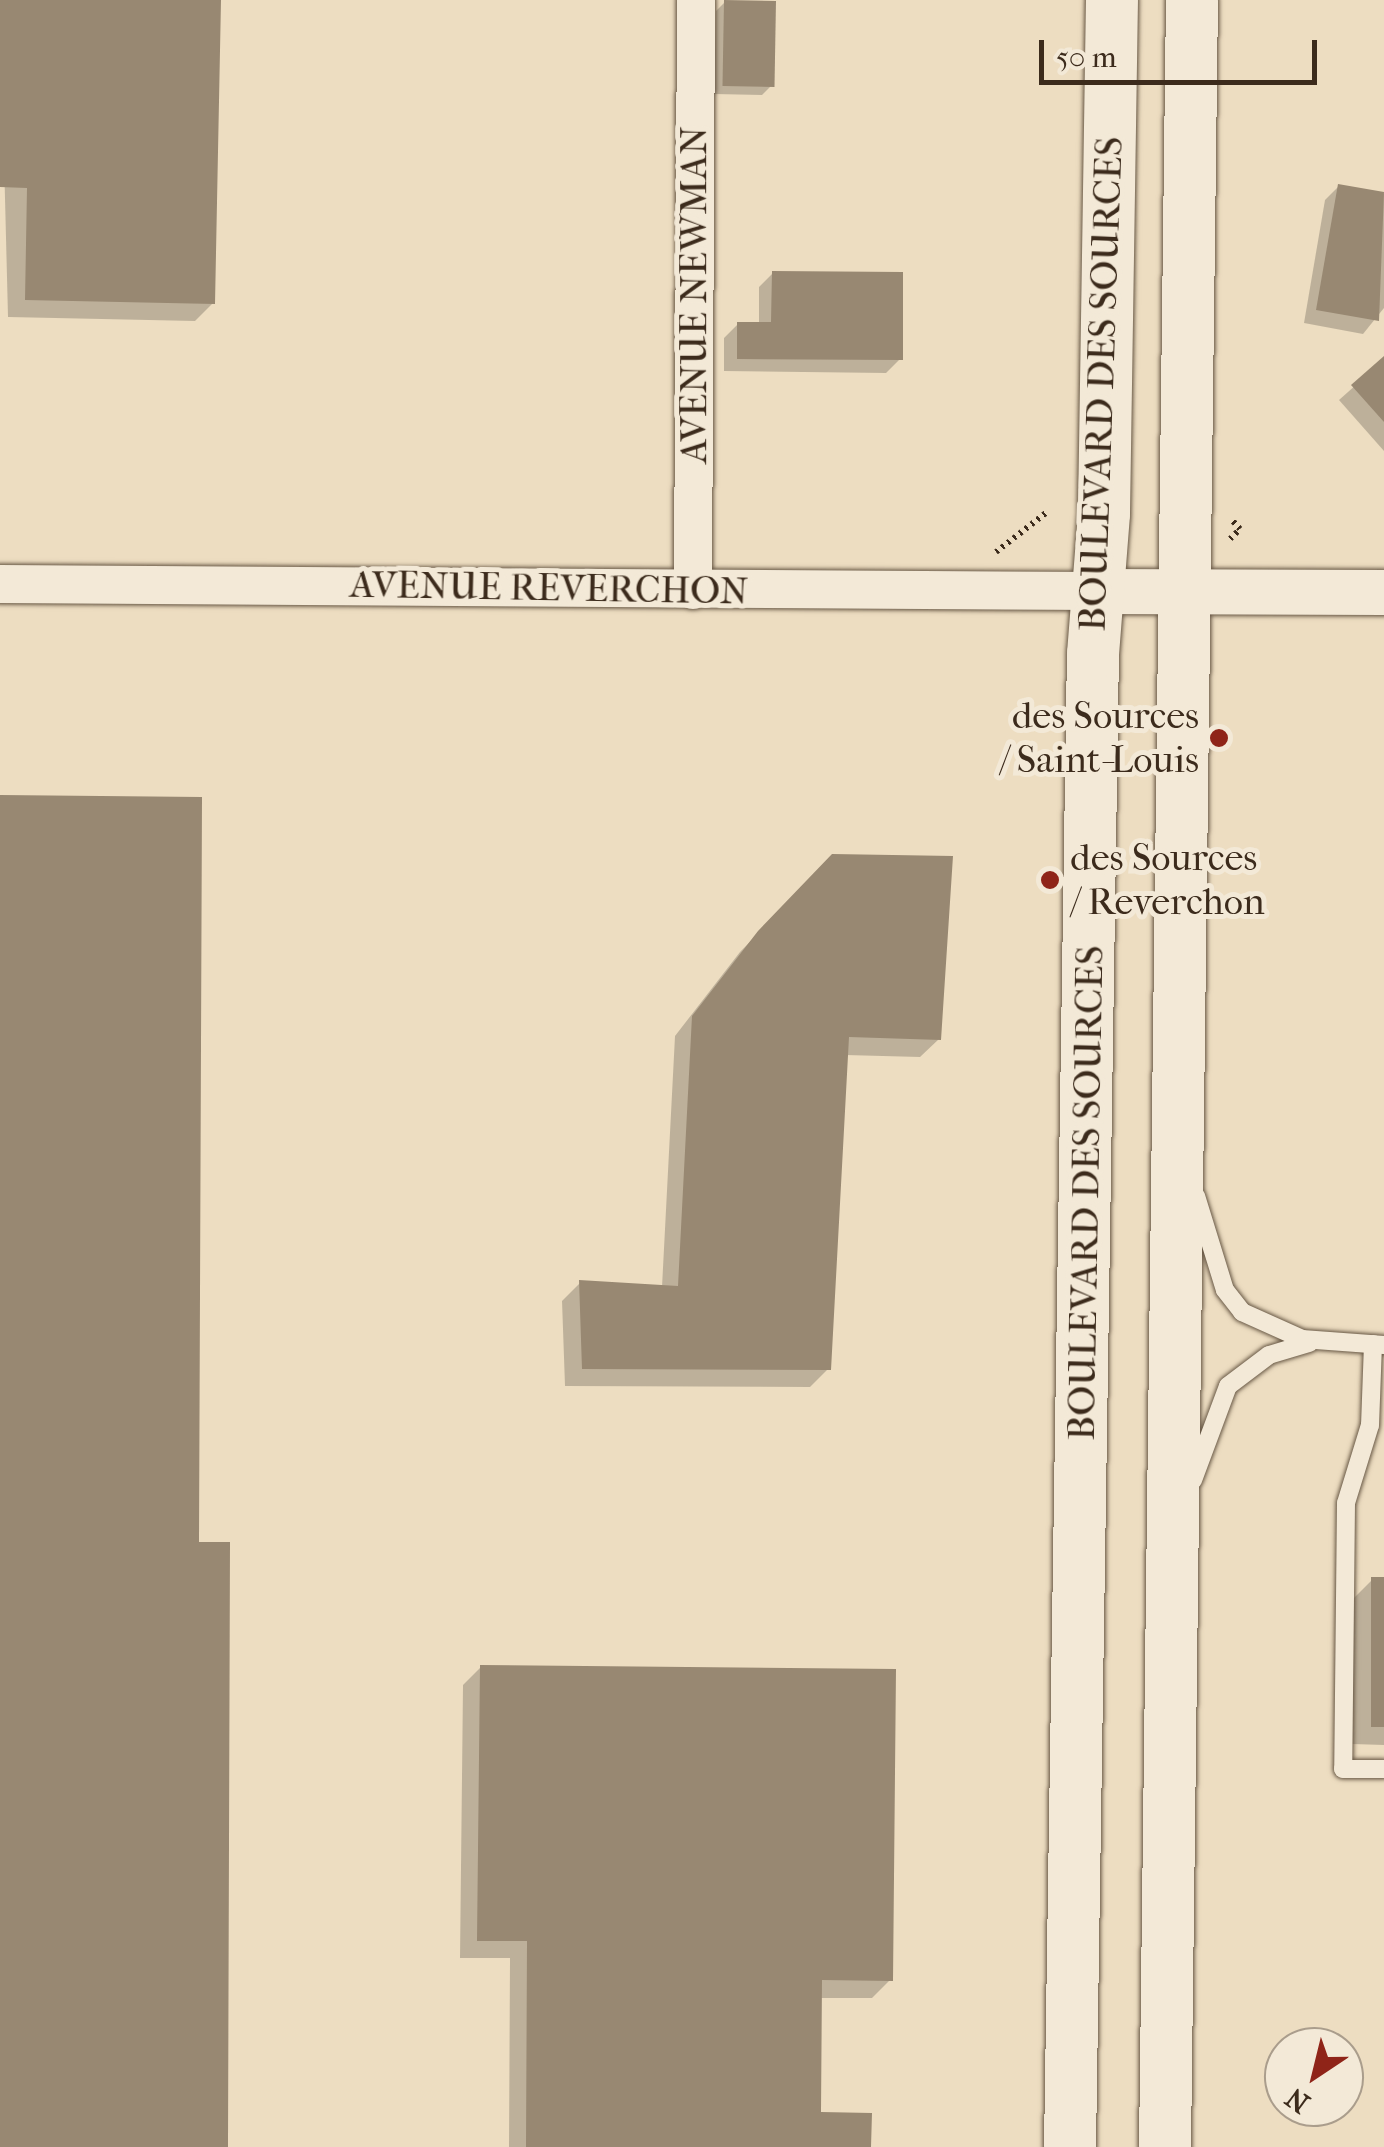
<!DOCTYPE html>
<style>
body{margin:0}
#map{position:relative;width:1384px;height:2147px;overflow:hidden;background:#edddc1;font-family:"IM FELL French Canon",serif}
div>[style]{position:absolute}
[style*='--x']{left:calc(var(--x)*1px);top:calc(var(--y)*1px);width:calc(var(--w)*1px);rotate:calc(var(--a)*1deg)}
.shadow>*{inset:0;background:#0003}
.building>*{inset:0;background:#988872;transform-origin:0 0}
.path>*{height:6px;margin-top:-3px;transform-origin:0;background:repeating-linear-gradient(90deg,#3c2b1c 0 2.5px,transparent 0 7.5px)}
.roads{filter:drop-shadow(0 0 2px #685845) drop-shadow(0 0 2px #685845)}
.service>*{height:18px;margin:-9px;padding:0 9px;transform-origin:9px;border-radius:9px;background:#f3e9d7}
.minor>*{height:38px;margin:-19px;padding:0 19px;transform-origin:19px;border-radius:19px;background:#f3e9d7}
.tertiary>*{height:45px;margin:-22.5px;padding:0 22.5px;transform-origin:22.5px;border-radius:22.5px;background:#f3e9d7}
.secondary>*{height:52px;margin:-26px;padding:0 26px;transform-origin:26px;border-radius:26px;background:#f3e9d7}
.dots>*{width:28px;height:28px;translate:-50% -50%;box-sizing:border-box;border:5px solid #f3e9d7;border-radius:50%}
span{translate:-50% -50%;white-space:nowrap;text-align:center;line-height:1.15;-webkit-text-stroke:10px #f3e9d7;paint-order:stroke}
.street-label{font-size:38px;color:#3c2b1c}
.poi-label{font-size:38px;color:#3c2b1c}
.right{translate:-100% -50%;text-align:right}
.left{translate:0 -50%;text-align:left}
.north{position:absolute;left:1264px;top:2027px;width:100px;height:100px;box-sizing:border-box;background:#f3e9d7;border:2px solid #aa9d8c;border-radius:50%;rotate:215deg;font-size:28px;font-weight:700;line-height:40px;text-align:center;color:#3c2b1c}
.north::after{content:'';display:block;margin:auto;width:35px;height:45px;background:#8f2418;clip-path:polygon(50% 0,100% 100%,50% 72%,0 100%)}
.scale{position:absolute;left:1039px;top:40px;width:278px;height:45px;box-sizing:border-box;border:5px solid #3c2b1c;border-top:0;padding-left:12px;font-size:30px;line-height:35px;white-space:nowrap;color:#3c2b1c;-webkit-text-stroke:8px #f3e9d7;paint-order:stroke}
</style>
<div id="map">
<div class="shadow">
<i style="clip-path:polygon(0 0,218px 0,213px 303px,195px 321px,8px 317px)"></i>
<i style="clip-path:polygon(725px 2px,771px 86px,762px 95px,714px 94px,716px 11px)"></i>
<i style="clip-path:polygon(1338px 187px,1384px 194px,1384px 308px,1363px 334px,1304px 323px,1325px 200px)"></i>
<i style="clip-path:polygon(773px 273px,900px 359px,886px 373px,724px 371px,724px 338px,738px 324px,759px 324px,759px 287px)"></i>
<i style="clip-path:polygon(1384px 360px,1384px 451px,1339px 400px)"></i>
<i style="clip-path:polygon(833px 857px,939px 1039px,920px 1057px,845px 1055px,828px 1369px,810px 1387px,565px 1386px,562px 1301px,580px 1283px,662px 1287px,675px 1036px,740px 952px)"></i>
<i style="clip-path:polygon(1372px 1580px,1384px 1580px,1384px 1745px,1352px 1744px,1354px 1598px)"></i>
<i style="clip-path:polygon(481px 1667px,890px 1980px,872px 1998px,820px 1998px,819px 2115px,869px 2147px,509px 2147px,510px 1958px,460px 1958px,463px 1685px)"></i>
</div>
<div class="building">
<i style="clip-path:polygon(0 0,221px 0,215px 304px,25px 300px,27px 188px,0 187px)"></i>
<i style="left:724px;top:0;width:52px;height:86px;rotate:1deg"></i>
<i style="clip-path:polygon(1338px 184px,1384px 192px,1379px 321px,1316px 310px)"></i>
<i style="clip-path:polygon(772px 271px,903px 272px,903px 360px,737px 359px,737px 322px,771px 322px)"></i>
<i style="clip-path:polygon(1384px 356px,1384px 422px,1351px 385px)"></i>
<i style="clip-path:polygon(0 795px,202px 797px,199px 1542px,230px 1542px,228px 2147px,0 2147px)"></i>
<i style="clip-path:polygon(832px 854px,953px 856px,941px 1040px,849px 1037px,831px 1370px,582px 1369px,579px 1280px,678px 1286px,692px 1016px,758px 931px)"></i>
<i style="left:1371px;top:1577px;width:13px;height:150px"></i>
<i style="clip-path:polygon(480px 1665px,896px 1669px,893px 1981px,822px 1980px,821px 2112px,872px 2113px,871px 2147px,526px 2147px,527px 1941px,477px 1941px)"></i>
</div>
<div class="path">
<i style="--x:1230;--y:539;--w:14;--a:-45"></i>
<i style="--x:1240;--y:529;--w:13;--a:-132"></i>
<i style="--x:996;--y:552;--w:63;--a:-38"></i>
</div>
<div class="roads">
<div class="service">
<i style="--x:1196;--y:1196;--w:98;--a:72.9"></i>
<i style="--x:1225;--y:1290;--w:28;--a:52"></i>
<i style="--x:1242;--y:1312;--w:66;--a:24.2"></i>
<i style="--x:1302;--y:1339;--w:82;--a:4.2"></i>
<i style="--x:1373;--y:1344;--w:81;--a:92.1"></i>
<i style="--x:1370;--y:1425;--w:82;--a:107.1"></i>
<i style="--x:1346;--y:1503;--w:266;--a:90.6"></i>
<i style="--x:1343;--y:1769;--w:41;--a:0"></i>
<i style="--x:1193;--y:1480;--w:100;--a:-69.6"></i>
<i style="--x:1228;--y:1386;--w:51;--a:-37.1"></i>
<i style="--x:1269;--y:1355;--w:42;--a:-16.7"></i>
</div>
<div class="minor">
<i style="--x:0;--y:584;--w:1097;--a:0.37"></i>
<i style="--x:693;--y:590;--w:590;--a:-89.71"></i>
</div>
<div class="tertiary">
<i style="--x:1097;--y:591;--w:287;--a:0.2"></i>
</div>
<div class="secondary">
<i style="--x:1070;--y:2147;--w:1493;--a:-89.12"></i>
<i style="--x:1093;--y:654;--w:141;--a:-85.5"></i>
<i style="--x:1104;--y:513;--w:513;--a:-89.11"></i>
<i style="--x:1165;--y:2147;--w:2147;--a:-89.28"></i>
</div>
</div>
<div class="dots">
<i style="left:1219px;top:738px;background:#8f2418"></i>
<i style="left:1050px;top:880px;background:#8f2418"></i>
</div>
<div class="street-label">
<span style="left:694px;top:295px;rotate:-90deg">AVENUE NEWMAN</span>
<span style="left:1101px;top:384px;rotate:-88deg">BOULEVARD DES SOURCES</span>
<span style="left:549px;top:588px;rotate:1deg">AVENUE REVERCHON</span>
<span style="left:1086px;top:1193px;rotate:-89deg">BOULEVARD DES SOURCES</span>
</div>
<div class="poi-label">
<span class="right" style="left:1199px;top:738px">des Sources<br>/ Saint-Louis</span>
<span class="left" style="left:1070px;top:880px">des Sources<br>/ Reverchon</span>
</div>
<div class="north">N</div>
<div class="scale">50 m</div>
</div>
